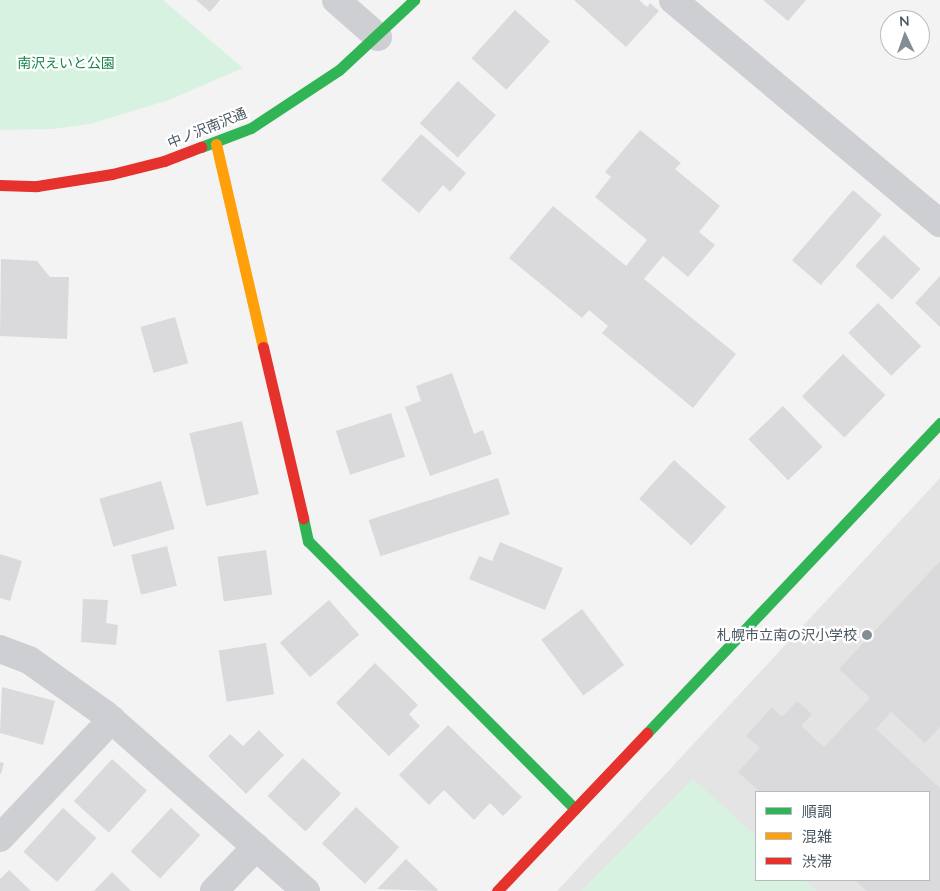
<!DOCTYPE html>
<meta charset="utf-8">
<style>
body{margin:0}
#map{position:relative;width:940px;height:891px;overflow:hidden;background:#f4f3f3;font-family:Quicksand,"Noto Sans JP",sans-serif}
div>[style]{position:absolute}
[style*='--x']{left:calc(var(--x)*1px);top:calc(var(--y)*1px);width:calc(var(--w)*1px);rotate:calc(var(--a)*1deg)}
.education>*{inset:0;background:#e5e4e5}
.green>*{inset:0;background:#d8f2e1}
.building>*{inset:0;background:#dadadc;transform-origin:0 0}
.street>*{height:28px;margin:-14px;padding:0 14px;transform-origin:14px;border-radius:14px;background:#cdcfd2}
.fast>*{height:11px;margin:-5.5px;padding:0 5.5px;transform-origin:5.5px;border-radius:5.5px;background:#30b455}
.slow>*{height:11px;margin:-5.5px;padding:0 5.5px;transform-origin:5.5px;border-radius:5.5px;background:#ff9f0a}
.jam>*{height:11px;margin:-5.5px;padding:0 5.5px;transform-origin:5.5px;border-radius:5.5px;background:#e5322d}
.dots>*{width:14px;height:14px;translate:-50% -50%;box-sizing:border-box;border:2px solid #fff;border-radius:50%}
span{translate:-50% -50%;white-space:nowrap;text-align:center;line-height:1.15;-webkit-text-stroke:4.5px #fff;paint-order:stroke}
.park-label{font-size:14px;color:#16864a}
.street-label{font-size:14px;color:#495661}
.poi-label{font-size:14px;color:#495661}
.right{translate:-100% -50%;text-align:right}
.legend{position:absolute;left:755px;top:791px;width:175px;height:90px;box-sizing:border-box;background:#fff;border:1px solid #b6bbc0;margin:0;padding:6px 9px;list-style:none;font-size:15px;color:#495661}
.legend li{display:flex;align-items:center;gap:10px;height:25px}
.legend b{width:25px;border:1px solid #b6bbc0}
.north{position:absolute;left:880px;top:10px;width:50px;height:50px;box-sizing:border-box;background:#fff;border:1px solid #b6bbc0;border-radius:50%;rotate:357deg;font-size:14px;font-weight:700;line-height:20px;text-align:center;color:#495661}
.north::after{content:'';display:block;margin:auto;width:18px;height:22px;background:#858d94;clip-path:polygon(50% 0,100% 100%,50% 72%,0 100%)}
</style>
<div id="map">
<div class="education">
<i style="clip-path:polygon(evenodd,940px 478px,940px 891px,557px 891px,940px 478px,756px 792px,929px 792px,929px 880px,756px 880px,756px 792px)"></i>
</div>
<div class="green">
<i style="clip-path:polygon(0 0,163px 0,243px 68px,169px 100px,90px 124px,53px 129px,0 130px)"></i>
<i style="clip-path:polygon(693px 779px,756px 836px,756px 880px,804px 880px,817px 891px,581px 891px)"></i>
</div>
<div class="building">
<i style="clip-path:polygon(196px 0,220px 0,210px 12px)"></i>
<i style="clip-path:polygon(574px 0,639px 0,647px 7px,650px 3px,659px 11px,626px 47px)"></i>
<i style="clip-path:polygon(763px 0,806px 0,788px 21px)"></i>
<i style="left:515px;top:10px;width:47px;height:65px;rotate:42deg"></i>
<i style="left:458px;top:81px;width:51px;height:57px;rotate:42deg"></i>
<i style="clip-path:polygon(640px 130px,681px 163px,675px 169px,720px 206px,699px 232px,715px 245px,688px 277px,663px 256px,644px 279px,736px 354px,693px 408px,602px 333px,608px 326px,589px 310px,582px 318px,509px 258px,553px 206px,626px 266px,647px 240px,595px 197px,611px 177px,605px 172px)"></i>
<i style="clip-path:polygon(421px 134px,466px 173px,450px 192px,443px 185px,419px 213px,381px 180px)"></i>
<i style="left:853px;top:190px;width:38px;height:93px;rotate:41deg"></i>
<i style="left:884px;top:235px;width:50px;height:42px;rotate:43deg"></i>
<i style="clip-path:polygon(1px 259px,37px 261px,50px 277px,69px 277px,67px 339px,0 336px)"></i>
<i style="clip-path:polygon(940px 276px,940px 327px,915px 303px)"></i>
<i style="left:878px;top:303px;width:61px;height:42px;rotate:45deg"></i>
<i style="left:175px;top:317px;width:48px;height:36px;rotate:74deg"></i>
<i style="left:843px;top:354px;width:59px;height:59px;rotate:44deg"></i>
<i style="clip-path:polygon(452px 373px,474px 434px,483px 430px,492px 454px,430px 476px,405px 407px,421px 401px,416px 386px)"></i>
<i style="left:783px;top:406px;width:57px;height:48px;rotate:46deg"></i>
<i style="left:391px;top:413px;width:46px;height:58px;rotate:72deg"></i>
<i style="left:242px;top:421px;width:75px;height:54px;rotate:77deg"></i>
<i style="left:674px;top:460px;width:70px;height:52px;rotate:42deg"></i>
<i style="left:498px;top:478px;width:38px;height:136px;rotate:72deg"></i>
<i style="left:161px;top:481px;width:50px;height:64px;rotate:74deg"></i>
<i style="clip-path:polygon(500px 542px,563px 568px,545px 610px,469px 579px,479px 556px,492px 561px)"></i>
<i style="left:167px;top:546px;width:41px;height:37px;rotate:76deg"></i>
<i style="left:266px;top:550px;width:45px;height:49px;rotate:82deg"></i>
<i style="clip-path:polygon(0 554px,22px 561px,10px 601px,0 598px)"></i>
<i style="clip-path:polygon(940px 561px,940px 727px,925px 743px,891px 712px,876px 729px,940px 788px,940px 891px,867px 891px,855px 880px,929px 880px,929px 792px,760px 792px,738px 772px,760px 748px,746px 736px,772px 707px,782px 717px,797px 701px,812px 714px,801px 726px,824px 747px,870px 698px,839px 669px)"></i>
<i style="clip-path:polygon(83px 599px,108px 600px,106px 623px,118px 625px,116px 645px,81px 642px)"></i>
<i style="left:329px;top:600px;width:46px;height:65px;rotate:49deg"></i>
<i style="left:582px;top:609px;width:70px;height:51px;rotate:53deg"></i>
<i style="left:266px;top:643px;width:52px;height:48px;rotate:81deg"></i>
<i style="clip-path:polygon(375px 663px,418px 705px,409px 714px,420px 726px,389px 756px,336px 703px)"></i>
<i style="clip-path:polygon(2px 687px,55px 701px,43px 745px,0 733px)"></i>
<i style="clip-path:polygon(448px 725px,522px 797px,503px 816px,490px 803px,474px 820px,444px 790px,429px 805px,399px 775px)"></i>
<i style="clip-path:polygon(259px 730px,284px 755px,246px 794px,208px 756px,230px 734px,243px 746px)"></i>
<i style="left:303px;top:758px;width:52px;height:52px;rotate:43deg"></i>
<i style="left:112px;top:759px;width:47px;height:57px;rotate:42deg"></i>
<i style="clip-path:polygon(0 762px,4px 763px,1px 774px,0 774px)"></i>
<i style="left:356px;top:807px;width:59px;height:50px;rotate:43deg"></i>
<i style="left:63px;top:808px;width:45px;height:59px;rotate:42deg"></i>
<i style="left:171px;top:808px;width:40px;height:59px;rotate:43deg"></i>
<i style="clip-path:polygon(406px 859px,438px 890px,437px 891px,377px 889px)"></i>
<i style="clip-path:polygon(9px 870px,31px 891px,0 891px,0 879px)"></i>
<i style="clip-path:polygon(112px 872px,131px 891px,94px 891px)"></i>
</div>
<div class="street">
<i style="--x:336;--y:0;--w:56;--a:41.4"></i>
<i style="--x:673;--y:0;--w:348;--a:39.9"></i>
<i style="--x:0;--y:649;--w:31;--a:21"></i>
<i style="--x:29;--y:660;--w:93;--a:35.4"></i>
<i style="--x:105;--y:714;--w:268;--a:41.4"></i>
<i style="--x:0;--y:838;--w:163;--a:-46.7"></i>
<i style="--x:214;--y:891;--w:61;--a:-46.3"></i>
</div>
<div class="fast">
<i style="--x:201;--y:147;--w:53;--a:-20.8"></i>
<i style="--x:251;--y:128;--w:105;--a:-33.4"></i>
<i style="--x:339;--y:70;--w:103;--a:-43"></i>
<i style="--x:303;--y:518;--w:24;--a:78"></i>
<i style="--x:308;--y:541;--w:378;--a:45.1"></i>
<i style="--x:647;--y:733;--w:427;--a:-46.6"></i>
</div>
<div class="slow">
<i style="--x:216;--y:144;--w:208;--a:77"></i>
</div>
<div class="jam">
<i style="--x:0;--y:185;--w:37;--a:2"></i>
<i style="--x:37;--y:186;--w:76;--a:-9.1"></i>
<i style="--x:112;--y:174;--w:54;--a:-14"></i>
<i style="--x:164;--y:161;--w:40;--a:-21"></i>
<i style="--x:263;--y:347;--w:176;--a:76.8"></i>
<i style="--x:497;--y:891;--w:218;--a:-46.5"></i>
</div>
<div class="dots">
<i style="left:867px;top:635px;background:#858d94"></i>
</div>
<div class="park-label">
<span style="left:66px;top:63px">南沢えいと公園</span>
</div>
<div class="street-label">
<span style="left:207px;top:128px;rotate:-22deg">中ノ沢南沢通</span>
</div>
<div class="poi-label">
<span class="right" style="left:857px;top:635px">札幌市立南の沢小学校</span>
</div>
<ul class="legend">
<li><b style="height:6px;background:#30b455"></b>順調</li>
<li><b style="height:6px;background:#ff9f0a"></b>混雑</li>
<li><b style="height:6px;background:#e5322d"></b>渋滞</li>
</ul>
<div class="north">N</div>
</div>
